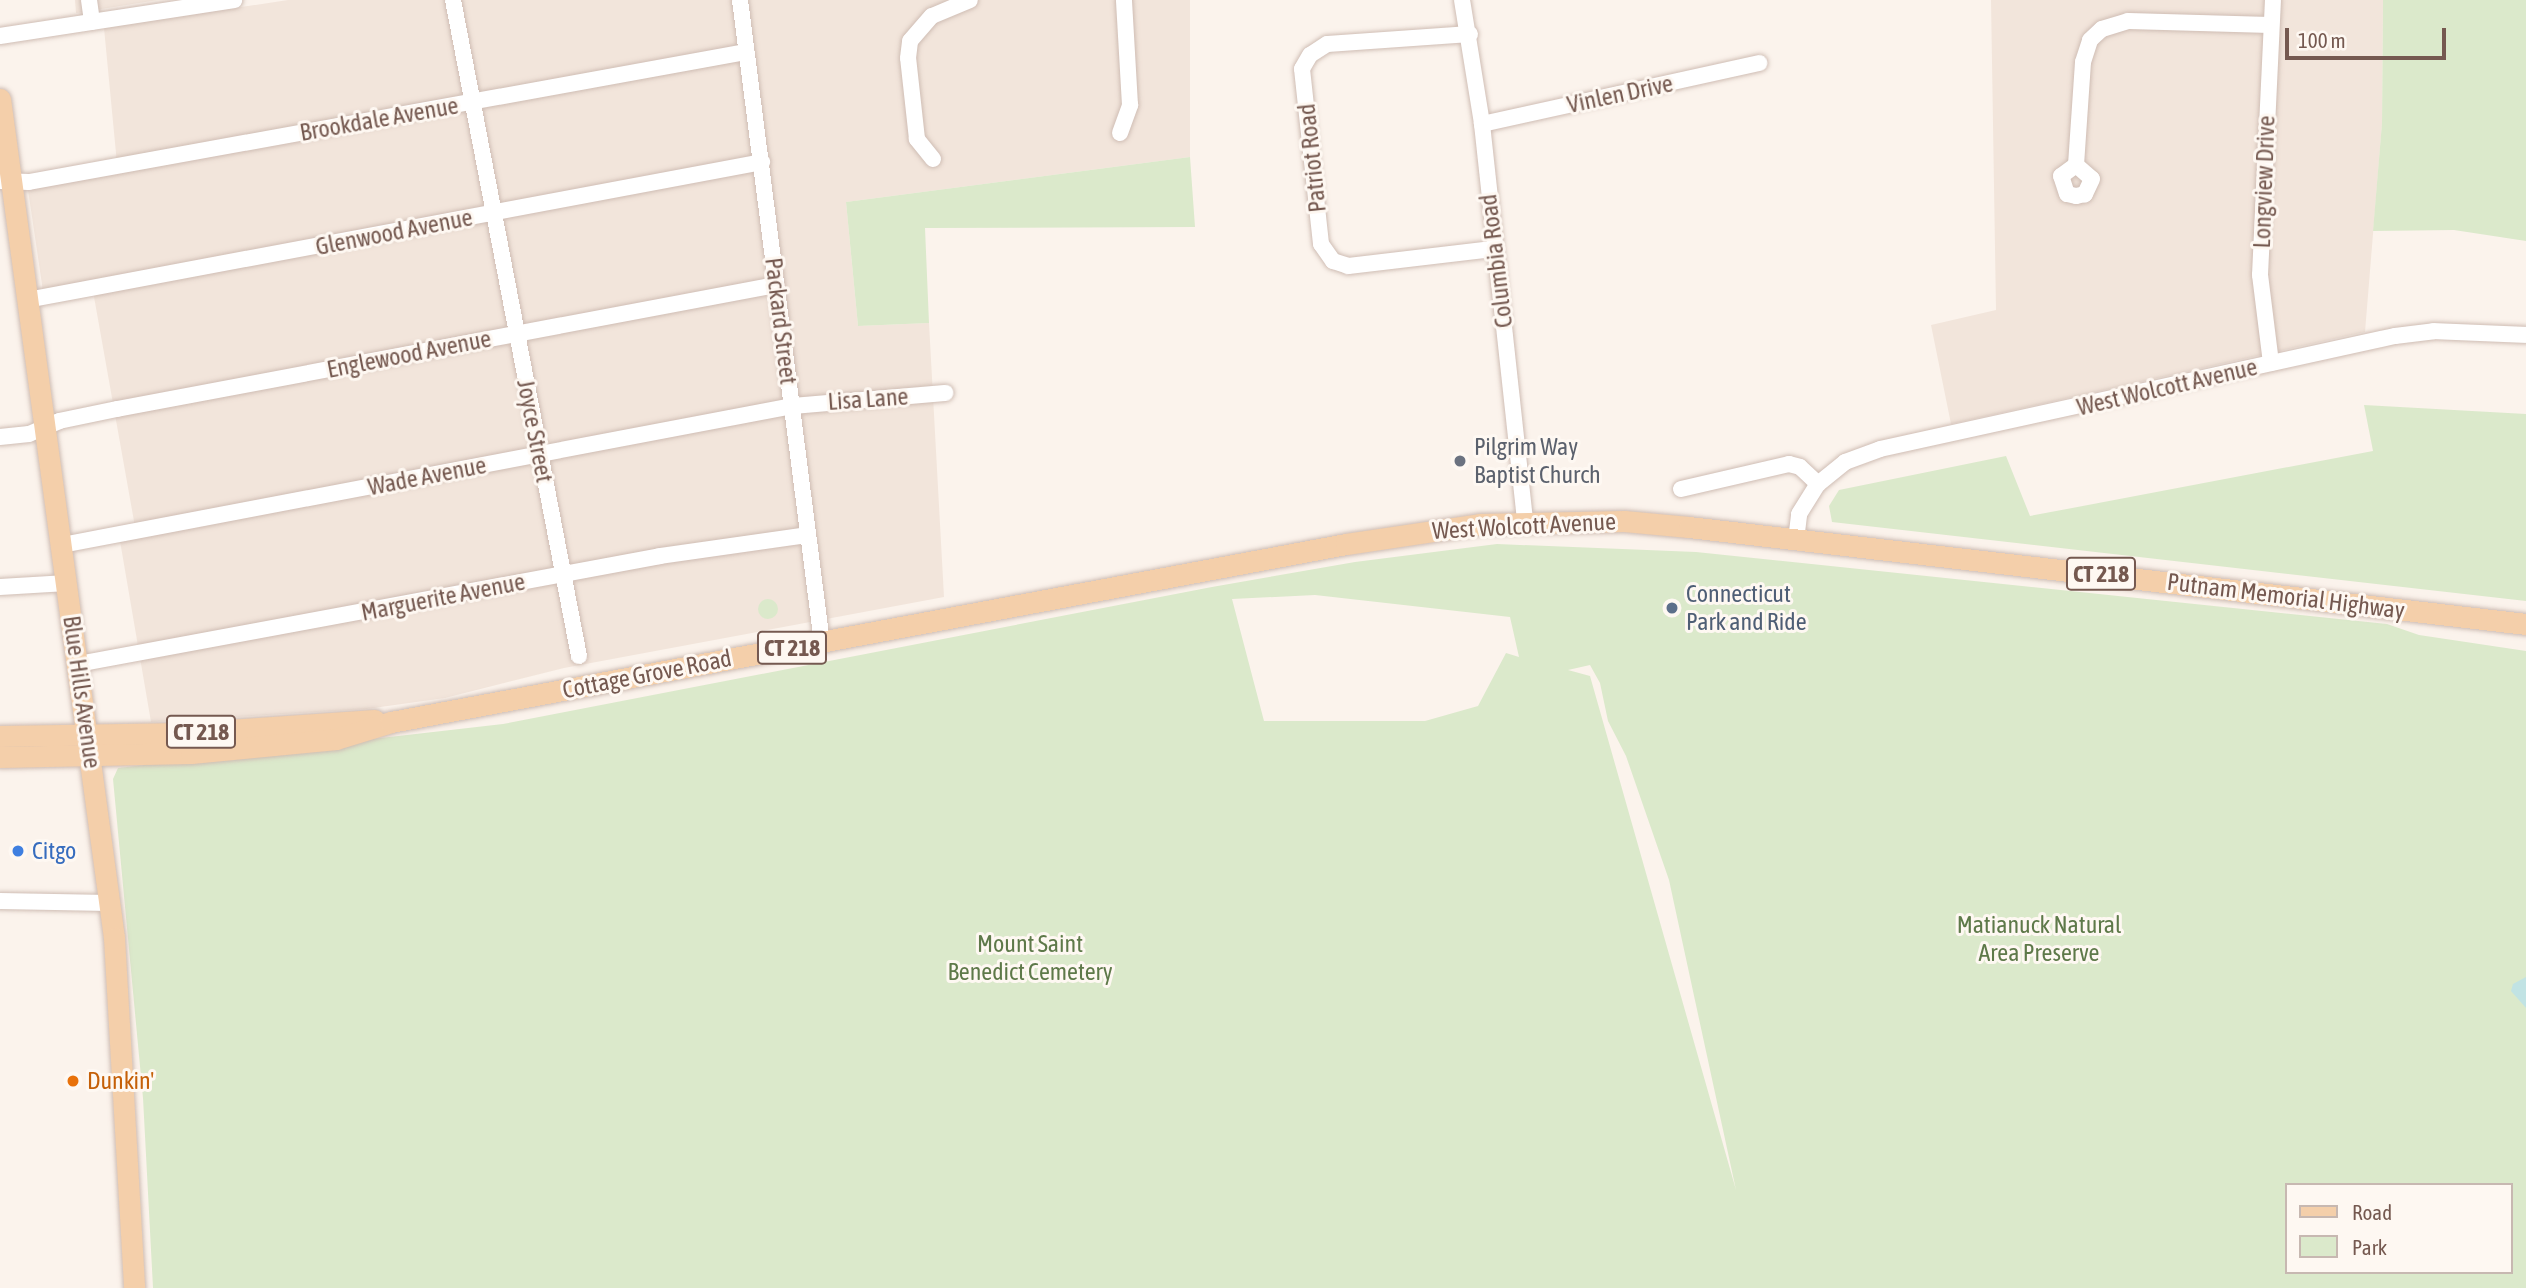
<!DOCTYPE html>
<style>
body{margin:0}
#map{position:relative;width:2526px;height:1288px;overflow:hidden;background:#fbf3ec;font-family:"Asap Condensed",sans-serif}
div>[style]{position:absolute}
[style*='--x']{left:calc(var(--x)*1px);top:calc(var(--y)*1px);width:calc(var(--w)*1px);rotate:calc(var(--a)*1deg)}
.residential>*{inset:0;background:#f2e5db}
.green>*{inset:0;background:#dbe9cb}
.round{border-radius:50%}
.water>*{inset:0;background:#c1e3e4}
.roads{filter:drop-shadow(0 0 2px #cfbdb4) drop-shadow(0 0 2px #cfbdb4)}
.minor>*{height:16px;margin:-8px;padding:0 8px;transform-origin:8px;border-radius:8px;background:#fff}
.major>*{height:21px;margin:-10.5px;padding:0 10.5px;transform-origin:10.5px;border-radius:10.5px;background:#f4cfaa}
.dots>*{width:19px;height:19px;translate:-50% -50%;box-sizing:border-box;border:4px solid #fef8f2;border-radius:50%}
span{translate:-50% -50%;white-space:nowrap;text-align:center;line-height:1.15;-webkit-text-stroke:6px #fef8f2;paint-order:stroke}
.shield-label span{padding:2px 5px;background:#fef8f2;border:2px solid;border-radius:5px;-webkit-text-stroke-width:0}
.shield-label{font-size:23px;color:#755950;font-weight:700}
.street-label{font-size:24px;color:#755950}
.worship-label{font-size:24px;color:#5b616d}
.left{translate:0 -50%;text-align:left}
.service-label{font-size:24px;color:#4e5e75}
.shop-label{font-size:24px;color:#366cbe}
.park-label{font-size:24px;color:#5e7949}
.food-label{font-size:24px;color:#c56008}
.legend{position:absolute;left:2285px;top:1183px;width:228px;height:91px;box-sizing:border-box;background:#fef8f2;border:2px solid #c7b8b1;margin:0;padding:9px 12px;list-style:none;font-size:21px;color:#755950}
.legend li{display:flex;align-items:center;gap:14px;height:35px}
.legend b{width:35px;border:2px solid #c7b8b1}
.scale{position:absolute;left:2285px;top:28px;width:161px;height:32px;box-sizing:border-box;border:4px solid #755950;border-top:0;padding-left:9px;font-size:21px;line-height:24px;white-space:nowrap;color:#755950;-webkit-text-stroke:5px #fef8f2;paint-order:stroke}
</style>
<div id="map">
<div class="residential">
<i style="clip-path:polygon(75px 0,158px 0,76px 13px)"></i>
<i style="clip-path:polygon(288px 0,1190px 0,1190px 157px,846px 202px,858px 326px,929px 323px,944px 597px,564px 668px,445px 698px,366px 709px,151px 722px,120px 541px,137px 538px,91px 280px,43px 291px,28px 190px,118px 174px,104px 28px)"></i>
<i style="clip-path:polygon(1991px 0,2383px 0,2382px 124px,2365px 332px,1951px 424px,1931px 325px,1996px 310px)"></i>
</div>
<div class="green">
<i style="clip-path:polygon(2383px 0,2526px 0,2526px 241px,2454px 230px,2373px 231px,2382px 123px)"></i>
<i style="clip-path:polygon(1190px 157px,1195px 227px,925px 228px,929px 323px,858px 326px,846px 202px)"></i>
<i style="clip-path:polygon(2364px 405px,2526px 414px,2526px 601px,1832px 522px,1829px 506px,1839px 490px,2006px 456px,2030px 516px,2373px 451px)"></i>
<i style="clip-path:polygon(evenodd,1497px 544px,1696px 552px,2387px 624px,2419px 635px,2526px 651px,2526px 1288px,153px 1288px,143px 1098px,113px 779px,118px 768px,503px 724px,1212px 587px,1355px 562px,1497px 544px,1315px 595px,1510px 617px,1519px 657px,1506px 653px,1478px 706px,1425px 721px,1264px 721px,1232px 599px,1315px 595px,1497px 544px,1590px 665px,1600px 683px,1608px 721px,1626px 756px,1669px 880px,1736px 1190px,1590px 676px,1568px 670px,1590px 665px,1497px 544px,2286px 1185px,2510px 1185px,2510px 1272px,2286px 1272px,2286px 1185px)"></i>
<i class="round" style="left:758px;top:599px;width:20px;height:20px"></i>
</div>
<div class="water">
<i style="clip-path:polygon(2526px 977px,2526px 1008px,2511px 991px,2513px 984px)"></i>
</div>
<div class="roads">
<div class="minor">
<i style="--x:89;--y:0;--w:22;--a:82"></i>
<i style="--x:453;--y:0;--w:668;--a:79.13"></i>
<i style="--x:740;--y:0;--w:648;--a:82.73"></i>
<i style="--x:1462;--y:0;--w:126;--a:80.8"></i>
<i style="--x:1482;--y:124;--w:400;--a:83.8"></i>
<i style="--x:1470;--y:34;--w:143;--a:176"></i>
<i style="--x:1327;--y:44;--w:20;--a:147"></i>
<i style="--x:1310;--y:55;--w:16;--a:120"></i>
<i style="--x:1302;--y:69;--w:176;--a:83.8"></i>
<i style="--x:1321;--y:244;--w:21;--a:55"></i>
<i style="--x:1333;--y:261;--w:16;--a:18"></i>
<i style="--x:1348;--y:266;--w:146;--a:-6.7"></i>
<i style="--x:0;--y:36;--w:237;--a:-8.7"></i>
<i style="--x:1482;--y:124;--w:284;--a:-12.4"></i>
<i style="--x:1120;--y:133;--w:30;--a:-70"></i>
<i style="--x:1130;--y:105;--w:105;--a:-93.3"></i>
<i style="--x:933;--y:159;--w:26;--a:-129"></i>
<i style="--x:917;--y:139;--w:81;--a:-96.3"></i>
<i style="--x:908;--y:58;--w:17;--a:-83"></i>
<i style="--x:910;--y:41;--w:33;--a:-49"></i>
<i style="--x:932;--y:16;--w:41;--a:-22.8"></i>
<i style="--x:2076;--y:165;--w:21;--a:41"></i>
<i style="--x:2092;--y:179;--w:17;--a:115"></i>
<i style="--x:2085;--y:194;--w:9;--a:167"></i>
<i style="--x:2076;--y:196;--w:9;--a:-167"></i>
<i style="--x:2067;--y:194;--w:19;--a:-108"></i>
<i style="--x:2061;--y:176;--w:19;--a:-36"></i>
<i style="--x:2076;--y:165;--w:103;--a:-86.1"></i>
<i style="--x:2083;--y:62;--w:23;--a:-72"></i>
<i style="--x:2090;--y:40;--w:16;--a:-43"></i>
<i style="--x:2102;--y:29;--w:27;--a:-17"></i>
<i style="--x:2128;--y:21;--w:143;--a:1.6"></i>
<i style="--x:0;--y:181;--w:29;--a:2"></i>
<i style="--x:29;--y:182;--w:729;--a:-10.28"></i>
<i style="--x:27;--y:300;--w:748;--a:-10.63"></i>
<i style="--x:2271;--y:363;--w:89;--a:-97.1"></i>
<i style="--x:2260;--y:275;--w:275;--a:-87.3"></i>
<i style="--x:0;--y:437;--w:29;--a:-6"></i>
<i style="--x:29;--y:434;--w:33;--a:-23"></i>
<i style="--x:59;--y:421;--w:59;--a:-11.7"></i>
<i style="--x:117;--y:409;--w:671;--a:-10.66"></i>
<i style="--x:1681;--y:489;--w:111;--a:-13"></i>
<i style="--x:1789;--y:464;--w:11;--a:15"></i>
<i style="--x:1800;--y:467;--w:25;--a:43"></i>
<i style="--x:1796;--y:540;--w:26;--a:-83"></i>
<i style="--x:1799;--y:514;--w:36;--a:-58"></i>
<i style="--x:1818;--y:484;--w:35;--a:-39"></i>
<i style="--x:1845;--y:462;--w:37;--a:-20"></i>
<i style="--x:1880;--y:449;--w:527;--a:-12.38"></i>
<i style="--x:2395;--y:336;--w:39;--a:-7"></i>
<i style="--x:2434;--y:331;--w:92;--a:2.5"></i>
<i style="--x:62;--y:545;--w:743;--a:-10.78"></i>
<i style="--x:792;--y:406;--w:154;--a:-4.9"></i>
<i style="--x:0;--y:587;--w:67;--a:-3.4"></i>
<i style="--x:78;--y:664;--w:592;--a:-10.51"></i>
<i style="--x:660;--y:556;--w:149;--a:-8.1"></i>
<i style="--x:0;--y:901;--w:109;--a:1.1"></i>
</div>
<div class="major">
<i style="--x:0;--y:99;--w:847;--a:82.26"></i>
<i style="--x:114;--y:938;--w:351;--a:86.7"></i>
<i style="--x:0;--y:736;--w:185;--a:-0.9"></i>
<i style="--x:185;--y:733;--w:190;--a:-3.9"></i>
<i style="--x:0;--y:757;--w:191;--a:-1.2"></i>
<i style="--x:191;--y:753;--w:146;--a:-5.5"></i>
<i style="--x:336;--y:739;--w:58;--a:-17.2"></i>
<i style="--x:391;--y:722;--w:971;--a:-10.56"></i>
<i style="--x:1346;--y:544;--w:135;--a:-8.5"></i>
<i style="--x:1480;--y:524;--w:144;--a:-1.2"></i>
<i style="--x:1624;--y:521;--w:65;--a:5.3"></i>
<i style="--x:1689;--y:527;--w:843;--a:6.61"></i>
</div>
</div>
<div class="dots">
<i style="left:1460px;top:461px;background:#6b7280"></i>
<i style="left:1672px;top:608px;background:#5c6f8a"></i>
<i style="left:18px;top:851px;background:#3f7fe0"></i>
<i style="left:73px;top:1081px;background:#e8710a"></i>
</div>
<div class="shield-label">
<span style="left:2101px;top:574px">CT 218</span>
<span style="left:792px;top:648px">CT 218</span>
<span style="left:201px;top:732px">CT 218</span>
</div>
<div class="street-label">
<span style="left:1620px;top:94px;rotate:-12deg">Vinlen Drive</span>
<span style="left:379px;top:119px;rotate:-10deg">Brookdale Avenue</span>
<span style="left:1312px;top:158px;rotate:-96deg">Patriot Road</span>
<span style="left:2264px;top:182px;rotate:-88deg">Longview Drive</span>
<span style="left:394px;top:232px;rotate:-11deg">Glenwood Avenue</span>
<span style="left:1496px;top:261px;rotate:-97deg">Columbia Road</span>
<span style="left:781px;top:321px;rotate:83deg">Packard Street</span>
<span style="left:409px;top:354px;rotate:-11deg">Englewood Avenue</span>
<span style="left:2167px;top:387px;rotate:-13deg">West Wolcott Avenue</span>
<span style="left:868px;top:399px;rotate:-4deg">Lisa Lane</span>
<span style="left:535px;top:431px;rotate:79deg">Joyce Street</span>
<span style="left:427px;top:476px;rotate:-11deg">Wade Avenue</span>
<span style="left:1524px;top:526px;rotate:-3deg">West Wolcott Avenue</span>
<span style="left:2286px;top:596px;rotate:7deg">Putnam Memorial Highway</span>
<span style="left:443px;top:597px;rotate:-11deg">Marguerite Avenue</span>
<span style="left:647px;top:674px;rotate:-11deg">Cottage Grove Road</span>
<span style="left:82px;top:692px;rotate:82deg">Blue Hills Avenue</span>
</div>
<div class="worship-label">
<span class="left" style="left:1474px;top:461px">Pilgrim Way<br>Baptist Church</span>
</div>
<div class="service-label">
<span class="left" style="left:1686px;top:608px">Connecticut<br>Park and Ride</span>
</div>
<div class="shop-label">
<span class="left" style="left:32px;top:851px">Citgo</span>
</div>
<div class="park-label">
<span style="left:2039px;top:939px">Matianuck Natural<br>Area Preserve</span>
<span style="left:1030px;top:958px">Mount Saint<br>Benedict Cemetery</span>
</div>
<div class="food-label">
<span class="left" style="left:87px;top:1081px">Dunkin'</span>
</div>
<ul class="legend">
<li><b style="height:9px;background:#f4cfaa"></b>Road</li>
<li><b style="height:19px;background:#dbe9cb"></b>Park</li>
</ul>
<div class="scale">100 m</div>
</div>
